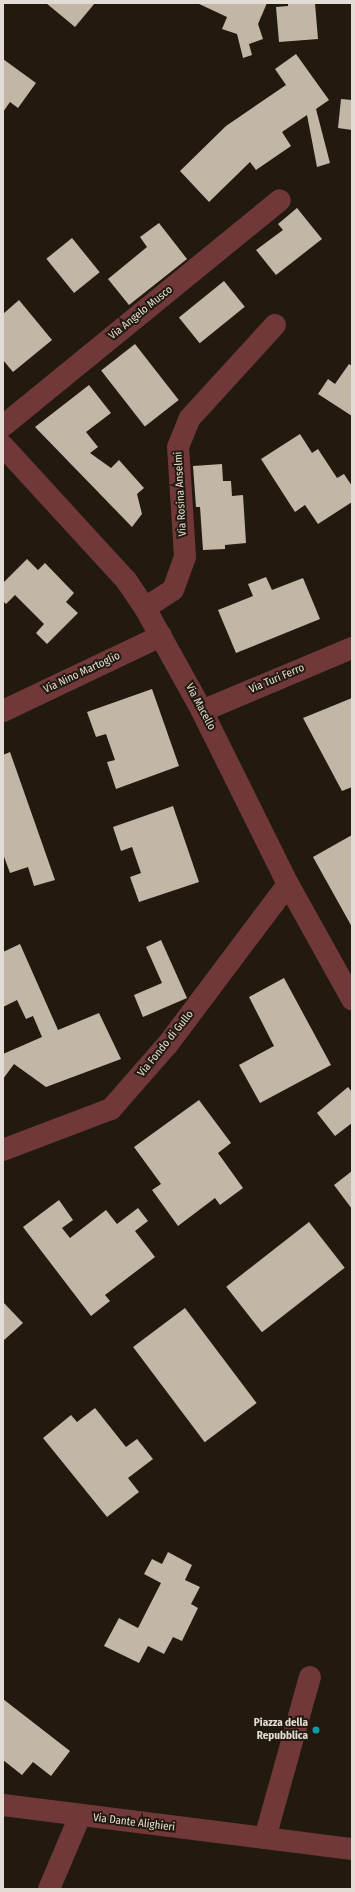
<!DOCTYPE html>
<style>
body{margin:0}
#map{position:relative;width:355px;height:1892px;overflow:hidden;background:#231a0f;font-family:"Fira Sans Condensed",sans-serif}
div>[style]{position:absolute}
[style*='--x']{left:calc(var(--x)*1px);top:calc(var(--y)*1px);width:calc(var(--w)*1px);rotate:calc(var(--a)*1deg)}
.building>*{inset:0;background:#c2b6a7;transform-origin:0 0}
.minor>*{height:22px;margin:-11px;padding:0 11px;transform-origin:11px;border-radius:11px;background:#703838}
.dots>*{width:11px;height:11px;translate:-50% -50%;box-sizing:border-box;border:2px solid #231a0f;border-radius:50%}
span{translate:-50% -50%;white-space:nowrap;text-align:center;line-height:1.15;-webkit-text-stroke:4px #231a0f;paint-order:stroke}
.street-label{font-size:11px;color:#e2dcd4}
.poi-label{font-size:11px;color:#e2dcd4;font-weight:700}
.right{translate:-100% -50%;text-align:right}
.frame{position:absolute;inset:0;border:4px solid #e2dcd4;pointer-events:none}
</style>
<div id="map">
<div class="building">
<i style="clip-path:polygon(46px 3px,95px 3px,75px 27px)"></i>
<i style="clip-path:polygon(197px 3px,267px 3px,258px 24px,263px 39px,249px 44px,252px 55px,243px 58px,237px 34px,222px 29px,227px 17px)"></i>
<i style="clip-path:polygon(288px 3px,315px 3px,318px 39px,279px 42px,276px 7px,288px 6px)"></i>
<i style="clip-path:polygon(296px 54px,329px 100px,316px 109px,330px 163px,317px 167px,307px 115px,282px 132px,291px 146px,256px 170px,250px 162px,209px 202px,180px 171px,226px 126px,286px 85px,275px 69px)"></i>
<i style="clip-path:polygon(3px 59px,36px 83px,18px 108px,10px 102px,3px 112px)"></i>
<i style="clip-path:polygon(341px 99px,352px 100px,352px 130px,338px 128px)"></i>
<i style="clip-path:polygon(297px 208px,322px 239px,276px 275px,256px 250px,283px 230px,278px 224px)"></i>
<i style="clip-path:polygon(159px 223px,187px 259px,129px 305px,108px 279px,147px 247px,140px 237px)"></i>
<i style="left:72px;top:238px;width:44px;height:33px;rotate:51deg"></i>
<i style="left:224px;top:281px;width:33px;height:58px;rotate:51deg"></i>
<i style="clip-path:polygon(19px 300px,52px 340px,13px 372px,3px 360px,3px 314px)"></i>
<i style="left:135px;top:344px;width:71px;height:43px;rotate:52deg"></i>
<i style="clip-path:polygon(349px 364px,352px 366px,352px 416px,318px 394px,328px 379px,335px 384px)"></i>
<i style="clip-path:polygon(89px 385px,111px 413px,86px 432px,98px 447px,90px 453px,111px 468px,119px 460px,144px 488px,137px 494px,142px 514px,132px 527px,35px 427px)"></i>
<i style="clip-path:polygon(300px 434px,312px 453px,318px 449px,337px 478px,344px 474px,352px 486px,352px 502px,318px 524px,305px 505px,295px 512px,261px 459px)"></i>
<i style="clip-path:polygon(222px 464px,223px 481px,231px 481px,232px 496px,243px 495px,246px 543px,225px 545px,225px 549px,203px 550px,200px 507px,196px 507px,193px 466px)"></i>
<i style="clip-path:polygon(27px 559px,38px 570px,45px 563px,74px 593px,66px 602px,78px 613px,47px 644px,36px 633px,44px 624px,15px 595px,6px 604px,3px 601px,3px 583px)"></i>
<i style="clip-path:polygon(266px 577px,272px 590px,303px 578px,320px 619px,236px 653px,218px 610px,253px 596px,248px 584px)"></i>
<i style="clip-path:polygon(152px 689px,179px 766px,116px 789px,107px 762px,115px 760px,106px 734px,96px 737px,87px 712px)"></i>
<i style="clip-path:polygon(352px 698px,352px 787px,342px 791px,303px 718px)"></i>
<i style="clip-path:polygon(10px 752px,55px 880px,34px 886px,28px 867px,10px 873px,3px 854px,3px 755px)"></i>
<i style="clip-path:polygon(173px 806px,199px 882px,139px 902px,130px 877px,141px 873px,132px 847px,121px 851px,113px 827px)"></i>
<i style="clip-path:polygon(352px 835px,352px 927px,313px 857px)"></i>
<i style="clip-path:polygon(161px 940px,187px 998px,143px 1017px,134px 995px,162px 983px,146px 947px)"></i>
<i style="clip-path:polygon(20px 944px,58px 1030px,99px 1013px,121px 1059px,46px 1087px,14px 1064px,3px 1079px,3px 1054px,42px 1037px,33px 1016px,26px 1019px,17px 1000px,3px 1007px,3px 952px)"></i>
<i style="clip-path:polygon(284px 978px,331px 1065px,260px 1103px,239px 1065px,274px 1046px,249px 997px)"></i>
<i style="clip-path:polygon(348px 1087px,352px 1092px,352px 1123px,335px 1136px,317px 1113px)"></i>
<i style="clip-path:polygon(199px 1100px,231px 1143px,218px 1153px,243px 1188px,220px 1205px,215px 1198px,178px 1226px,152px 1190px,161px 1184px,134px 1147px)"></i>
<i style="clip-path:polygon(352px 1171px,352px 1209px,334px 1185px)"></i>
<i style="clip-path:polygon(59px 1200px,73px 1220px,62px 1228px,70px 1238px,106px 1210px,117px 1224px,138px 1208px,148px 1221px,135px 1231px,155px 1257px,105px 1295px,110px 1301px,91px 1316px,23px 1227px)"></i>
<i style="left:309px;top:1222px;width:58px;height:105px;rotate:52deg"></i>
<i style="clip-path:polygon(3px 1302px,23px 1323px,3px 1341px)"></i>
<i style="left:185px;top:1308px;width:119px;height:65px;rotate:53deg"></i>
<i style="clip-path:polygon(95px 1408px,126px 1447px,137px 1439px,153px 1459px,128px 1478px,139px 1492px,107px 1517px,43px 1438px,71px 1415px,77px 1422px)"></i>
<i style="clip-path:polygon(168px 1552px,192px 1565px,185px 1580px,200px 1587px,191px 1604px,198px 1608px,182px 1641px,173px 1637px,164px 1654px,148px 1646px,139px 1663px,104px 1646px,119px 1618px,138px 1628px,161px 1583px,144px 1574px,152px 1559px,162px 1564px)"></i>
<i style="clip-path:polygon(3px 1699px,70px 1751px,51px 1776px,33px 1762px,22px 1775px,3px 1760px)"></i>
</div>
<div class="minor">
<i style="--x:3;--y:426;--w:357;--a:-39.2"></i>
<i style="--x:3;--y:446;--w:182;--a:47.5"></i>
<i style="--x:126;--y:580;--w:34;--a:56"></i>
<i style="--x:145;--y:608;--w:118;--a:61"></i>
<i style="--x:202;--y:711;--w:193;--a:63.6"></i>
<i style="--x:288;--y:884;--w:132;--a:60.9"></i>
<i style="--x:145;--y:608;--w:33;--a:-33"></i>
<i style="--x:173;--y:590;--w:35;--a:-70"></i>
<i style="--x:185;--y:557;--w:110;--a:-93.6"></i>
<i style="--x:178;--y:447;--w:31;--a:-68"></i>
<i style="--x:190;--y:418;--w:126;--a:-47.6"></i>
<i style="--x:3;--y:711;--w:175;--a:-25.4"></i>
<i style="--x:202;--y:711;--w:163;--a:-22.8"></i>
<i style="--x:3;--y:1150;--w:116;--a:-20.8"></i>
<i style="--x:111;--y:1109;--w:86;--a:-48.8"></i>
<i style="--x:168;--y:1044;--w:200;--a:-53.1"></i>
<i style="--x:3;--y:1805;--w:352;--a:7.2"></i>
<i style="--x:265;--y:1838;--w:167;--a:-74.4"></i>
<i style="--x:49;--y:1889;--w:79;--a:-67"></i>
</div>
<div class="dots">
<i style="left:316px;top:1730px;background:#0f9aa8"></i>
</div>
<div class="street-label">
<span style="left:141px;top:313px;rotate:-39deg">Via Angelo Musco</span>
<span style="left:181px;top:494px;rotate:-93deg">Via Rosina Anselmi</span>
<span style="left:82px;top:673px;rotate:-25deg">Via Nino Martoglio</span>
<span style="left:277px;top:679px;rotate:-23deg">Via Turi Ferro</span>
<span style="left:200px;top:707px;rotate:62deg">Via Macello</span>
<span style="left:166px;top:1044px;rotate:-51deg">Via Fondo di Gullo</span>
<span style="left:134px;top:1823px;rotate:7deg">Via Dante Alighieri</span>
</div>
<div class="poi-label">
<span class="right" style="left:308px;top:1730px">Piazza della<br>Repubblica</span>
</div>
<div class="frame"></div>
</div>
